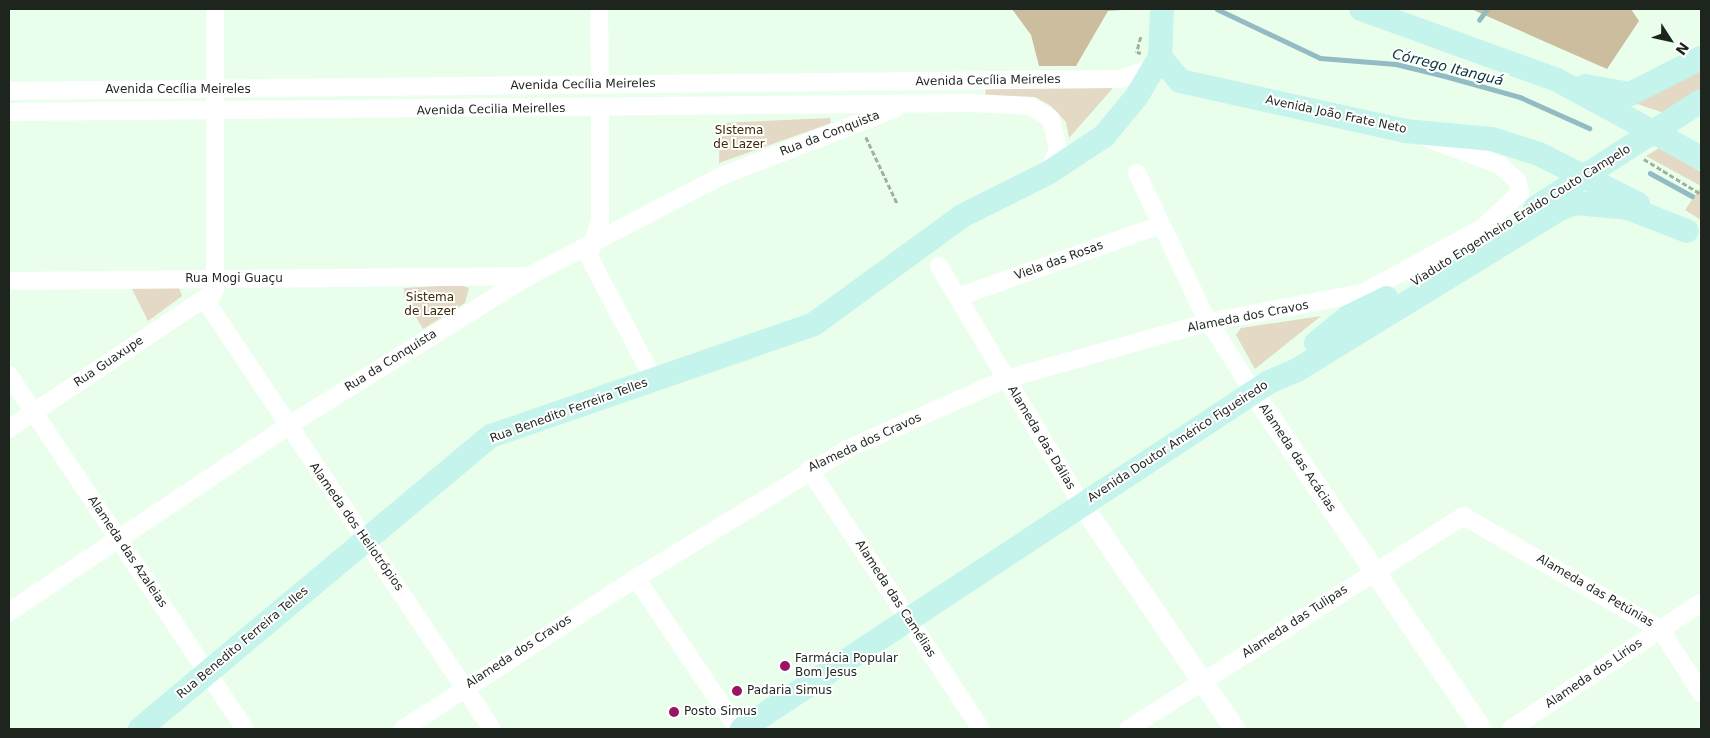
<!DOCTYPE html>
<meta charset="utf-8">
<style>
body{margin:0}
#map{position:relative;width:1710px;height:738px;overflow:hidden;background:#e9ffeb;font-family:"DejaVu Sans",sans-serif}
div>[style]{position:absolute}
[style*='--x']{left:calc(var(--x)*1px);top:calc(var(--y)*1px);width:calc(var(--w)*1px);rotate:calc(var(--a)*1deg)}
.green>*{inset:0;background:#e3d9c5}
.forest>*{inset:0;background:#ccbd9e}
.stream>*{height:4.5px;margin:-2.25px;padding:0 2.25px;transform-origin:2.25px;border-radius:2.25px;background:#92bbc4}
.path>*{height:2.5px;margin-top:-1.25px;transform-origin:0;background:repeating-linear-gradient(90deg,#a0b1a2 0 5px,transparent 0 7.5px)}
.minor>*{height:18px;margin:-9px;padding:0 9px;transform-origin:9px;border-radius:9px;background:#fff}
.tertiary>*{height:21px;margin:-10.5px;padding:0 10.5px;transform-origin:10.5px;border-radius:10.5px;background:#fff}
.secondary>*{height:24px;margin:-12px;padding:0 12px;transform-origin:12px;border-radius:12px;background:#c5f4ec}
.dots>*{width:14px;height:14px;translate:-50% -50%;box-sizing:border-box;border:2px solid #fff;border-radius:50%}
span{translate:-50% -50%;white-space:nowrap;text-align:center;line-height:1.15;-webkit-text-stroke:4px #fff;paint-order:stroke}
.street-label{font-size:12px;color:#1d251e}
.park-label{font-size:12px;color:#3b2a00}
.poi-label{font-size:12px;color:#1d251e}
.left{translate:0 -50%;text-align:left}
.water-label{font-size:14px;color:#0a333a;font-style:italic}
.frame{position:absolute;inset:0;border:10px solid #1d251e;pointer-events:none}
.north{position:absolute;left:1645px;top:15px;width:50px;height:50px;-webkit-text-stroke:4px #fff;paint-order:stroke;rotate:125deg;font-size:14px;font-weight:700;line-height:20px;text-align:center;color:#1d251e}
.north::after{content:'';display:block;margin:auto;width:18px;height:22px;background:#1d251e;clip-path:polygon(50% 0,100% 100%,50% 72%,0 100%)}
</style>
<div id="map">
<div class="green">
<i style="clip-path:polygon(1701px 64px,1701px 94px,1670px 115px,1629px 101px)"></i>
<i style="clip-path:polygon(986px 88px,1113px 88px,1069px 138px,1066px 122px,1051px 106px,1035px 97px,985px 96px)"></i>
<i style="clip-path:polygon(830px 118px,831px 123px,719px 163px,720px 123px)"></i>
<i style="clip-path:polygon(1659px 148px,1701px 172px,1701px 220px,1685px 210px,1701px 186px,1646px 156px)"></i>
<i style="clip-path:polygon(178px 285px,182px 296px,148px 321px,131px 287px)"></i>
<i style="clip-path:polygon(460px 285px,469px 288px,465px 303px,423px 329px,404px 297px,404px 288px)"></i>
<i style="clip-path:polygon(1321px 316px,1255px 369px,1236px 335px,1241px 328px)"></i>
</div>
<div class="forest">
<i style="clip-path:polygon(1012px 9px,1138px 9px,1108px 11px,1076px 66px,1039px 66px,1031px 35px)"></i>
<i style="clip-path:polygon(1471px 9px,1631px 9px,1639px 21px,1607px 69px)"></i>
</div>
<div class="stream">
<i style="--x:1217;--y:9;--w:114;--a:25.4"></i>
<i style="--x:1320;--y:58;--w:76;--a:4.5"></i>
<i style="--x:1396;--y:64;--w:50;--a:13.8"></i>
<i style="--x:1445;--y:76;--w:78;--a:15.6"></i>
<i style="--x:1520;--y:97;--w:76;--a:24.2"></i>
<i style="--x:1479;--y:20;--w:14;--a:-54"></i>
<i style="--x:1650;--y:173;--w:48;--a:28.7"></i>
</div>
<div class="path">
<i style="--x:1141;--y:37;--w:16;--a:105"></i>
<i style="--x:1137;--y:52;--w:4;--a:14"></i>
<i style="--x:866;--y:137;--w:73;--a:64.8"></i>
<i style="--x:1644;--y:159;--w:67;--a:31.6"></i>
</div>
<div class="minor">
<i style="--x:599;--y:9;--w:76;--a:89.2"></i>
<i style="--x:9;--y:91;--w:1111;--a:-0.62"></i>
<i style="--x:1120;--y:79;--w:36;--a:-19"></i>
<i style="--x:600;--y:109;--w:111;--a:90"></i>
<i style="--x:600;--y:220;--w:39;--a:107"></i>
<i style="--x:589;--y:257;--w:139;--a:62.1"></i>
<i style="--x:9;--y:112;--w:964;--a:-0.53"></i>
<i style="--x:973;--y:103;--w:58;--a:3"></i>
<i style="--x:1031;--y:106;--w:24;--a:33"></i>
<i style="--x:1051;--y:119;--w:31;--a:77"></i>
<i style="--x:1058;--y:149;--w:26;--a:113"></i>
<i style="--x:1137;--y:173;--w:154;--a:64.6"></i>
<i style="--x:1203;--y:312;--w:98;--a:57.9"></i>
<i style="--x:939;--y:266;--w:279;--a:59.1"></i>
<i style="--x:215;--y:279;--w:28;--a:103"></i>
<i style="--x:209;--y:306;--w:509;--a:56.22"></i>
<i style="--x:9;--y:281;--w:519;--a:-0.55"></i>
<i style="--x:215;--y:291;--w:282;--a:-90"></i>
<i style="--x:958;--y:297;--w:214;--a:-19.6"></i>
<i style="--x:9;--y:375;--w:425;--a:56.3"></i>
<i style="--x:9;--y:429;--w:241;--a:-33.8"></i>
<i style="--x:809;--y:469;--w:312;--a:56.5"></i>
<i style="--x:636;--y:578;--w:182;--a:56"></i>
<i style="--x:9;--y:612;--w:333;--a:-33.7"></i>
<i style="--x:286;--y:427;--w:286;--a:-31.9"></i>
<i style="--x:529;--y:276;--w:214;--a:-27.5"></i>
<i style="--x:719;--y:177;--w:188;--a:-21.2"></i>
<i style="--x:403;--y:729;--w:278;--a:-32.9"></i>
<i style="--x:636;--y:578;--w:247;--a:-31.4"></i>
<i style="--x:847;--y:449;--w:174;--a:-23.8"></i>
<i style="--x:1006;--y:379;--w:211;--a:-15.7"></i>
<i style="--x:1209;--y:322;--w:157;--a:-10.7"></i>
<i style="--x:1363;--y:293;--w:136;--a:-28.6"></i>
<i style="--x:1482;--y:228;--w:52;--a:-42.6"></i>
<i style="--x:1520;--y:193;--w:12;--a:-104"></i>
<i style="--x:1517;--y:181;--w:23;--a:-137"></i>
<i style="--x:1500;--y:165;--w:76;--a:-159.9"></i>
<i style="--x:1128;--y:729;--w:397;--a:-32.4"></i>
<i style="--x:1463;--y:516;--w:228;--a:29.9"></i>
<i style="--x:1661;--y:630;--w:75;--a:57.6"></i>
<i style="--x:1511;--y:729;--w:228;--a:-33.6"></i>
</div>
<div class="tertiary">
<i style="--x:1255;--y:395;--w:403;--a:55.9"></i>
<i style="--x:1082;--y:505;--w:271;--a:55.7"></i>
</div>
<div class="secondary">
<i style="--x:1162;--y:9;--w:48;--a:92.4"></i>
<i style="--x:1160;--y:57;--w:31;--a:50"></i>
<i style="--x:1180;--y:81;--w:230;--a:12.5"></i>
<i style="--x:1405;--y:131;--w:87;--a:5.3"></i>
<i style="--x:1492;--y:139;--w:49;--a:17.7"></i>
<i style="--x:1539;--y:154;--w:111;--a:26.8"></i>
<i style="--x:1361;--y:9;--w:208;--a:19.9"></i>
<i style="--x:1557;--y:80;--w:164;--a:28.4"></i>
<i style="--x:1585;--y:86;--w:46;--a:10.1"></i>
<i style="--x:1630;--y:94;--w:80;--a:-26.9"></i>
<i style="--x:1535;--y:208;--w:197;--a:-32.8"></i>
<i style="--x:1316;--y:343;--w:41;--a:-39.1"></i>
<i style="--x:1348;--y:317;--w:43;--a:-26"></i>
<i style="--x:140;--y:729;--w:457;--a:-39.9"></i>
<i style="--x:491;--y:436;--w:342;--a:-19.1"></i>
<i style="--x:814;--y:324;--w:183;--a:-36.1"></i>
<i style="--x:962;--y:216;--w:96;--a:-26.6"></i>
<i style="--x:1048;--y:173;--w:67;--a:-33.5"></i>
<i style="--x:1104;--y:136;--w:52;--a:-50.5"></i>
<i style="--x:1137;--y:96;--w:45;--a:-59.5"></i>
<i style="--x:742;--y:729;--w:631;--a:-33.36"></i>
<i style="--x:1269;--y:382;--w:30;--a:-23"></i>
<i style="--x:1297;--y:370;--w:308;--a:-31.5"></i>
<i style="--x:1560;--y:209;--w:17;--a:-21"></i>
<i style="--x:1576;--y:203;--w:52;--a:5.5"></i>
<i style="--x:1628;--y:208;--w:63;--a:21.3"></i>
</div>
<div class="dots">
<i style="left:785px;top:666px;background:#9b1364"></i>
<i style="left:737px;top:691px;background:#9b1364"></i>
<i style="left:674px;top:712px;background:#9b1364"></i>
</div>
<div class="street-label">
<span style="left:988px;top:81px;rotate:-1deg">Avenida Cecília Meireles</span>
<span style="left:583px;top:85px;rotate:-1deg">Avenida Cecília Meireles</span>
<span style="left:178px;top:90px">Avenida Cecília Meireles</span>
<span style="left:491px;top:110px;rotate:-1deg">Avenida Cecilia Meirelles</span>
<span style="left:1336px;top:115px;rotate:12deg">Avenida João Frate Neto</span>
<span style="left:830px;top:134px;rotate:-21deg">Rua da Conquista</span>
<span style="left:1521px;top:216px;rotate:-32deg">Viaduto Engenheiro Eraldo Couto Campelo</span>
<span style="left:1059px;top:261px;rotate:-20deg">Viela das Rosas</span>
<span style="left:234px;top:279px">Rua Mogi Guaçu</span>
<span style="left:1248px;top:317px;rotate:-11deg">Alameda dos Cravos</span>
<span style="left:391px;top:361px;rotate:-32deg">Rua da Conquista</span>
<span style="left:109px;top:362px;rotate:-34deg">Rua Guaxupe</span>
<span style="left:569px;top:411px;rotate:-20deg">Rua Benedito Ferreira Telles</span>
<span style="left:1041px;top:438px;rotate:59deg">Alameda das Dálias</span>
<span style="left:1178px;top:442px;rotate:-33deg">Avenida Doutor Américo Figueiredo</span>
<span style="left:865px;top:443px;rotate:-25deg">Alameda dos Cravos</span>
<span style="left:1297px;top:458px;rotate:56deg">Alameda das Acácias</span>
<span style="left:356px;top:527px;rotate:55deg">Alameda dos Heliotrópios</span>
<span style="left:127px;top:552px;rotate:56deg">Alameda das Azaleias</span>
<span style="left:1595px;top:591px;rotate:30deg">Alameda das Petúnias</span>
<span style="left:895px;top:599px;rotate:57deg">Alameda das Camélias</span>
<span style="left:1295px;top:622px;rotate:-33deg">Alameda das Tulipas</span>
<span style="left:243px;top:643px;rotate:-40deg">Rua Benedito Ferreira Telles</span>
<span style="left:519px;top:652px;rotate:-33deg">Alameda dos Cravos</span>
<span style="left:1594px;top:674px;rotate:-34deg">Alameda dos Lirios</span>
</div>
<div class="park-label">
<span style="left:739px;top:138px">SIstema<br>de Lazer</span>
<span style="left:430px;top:305px">Sistema<br>de Lazer</span>
</div>
<div class="poi-label">
<span class="left" style="left:795px;top:666px">Farmácia Popular<br>Bom Jesus</span>
<span class="left" style="left:747px;top:691px">Padaria Simus</span>
<span class="left" style="left:684px;top:712px">Posto Simus</span>
</div>
<div class="water-label">
<span style="left:1448px;top:67px;rotate:14deg">Córrego Itanguá</span>
</div>
<div class="frame"></div>
<div class="north">N</div>
</div>
